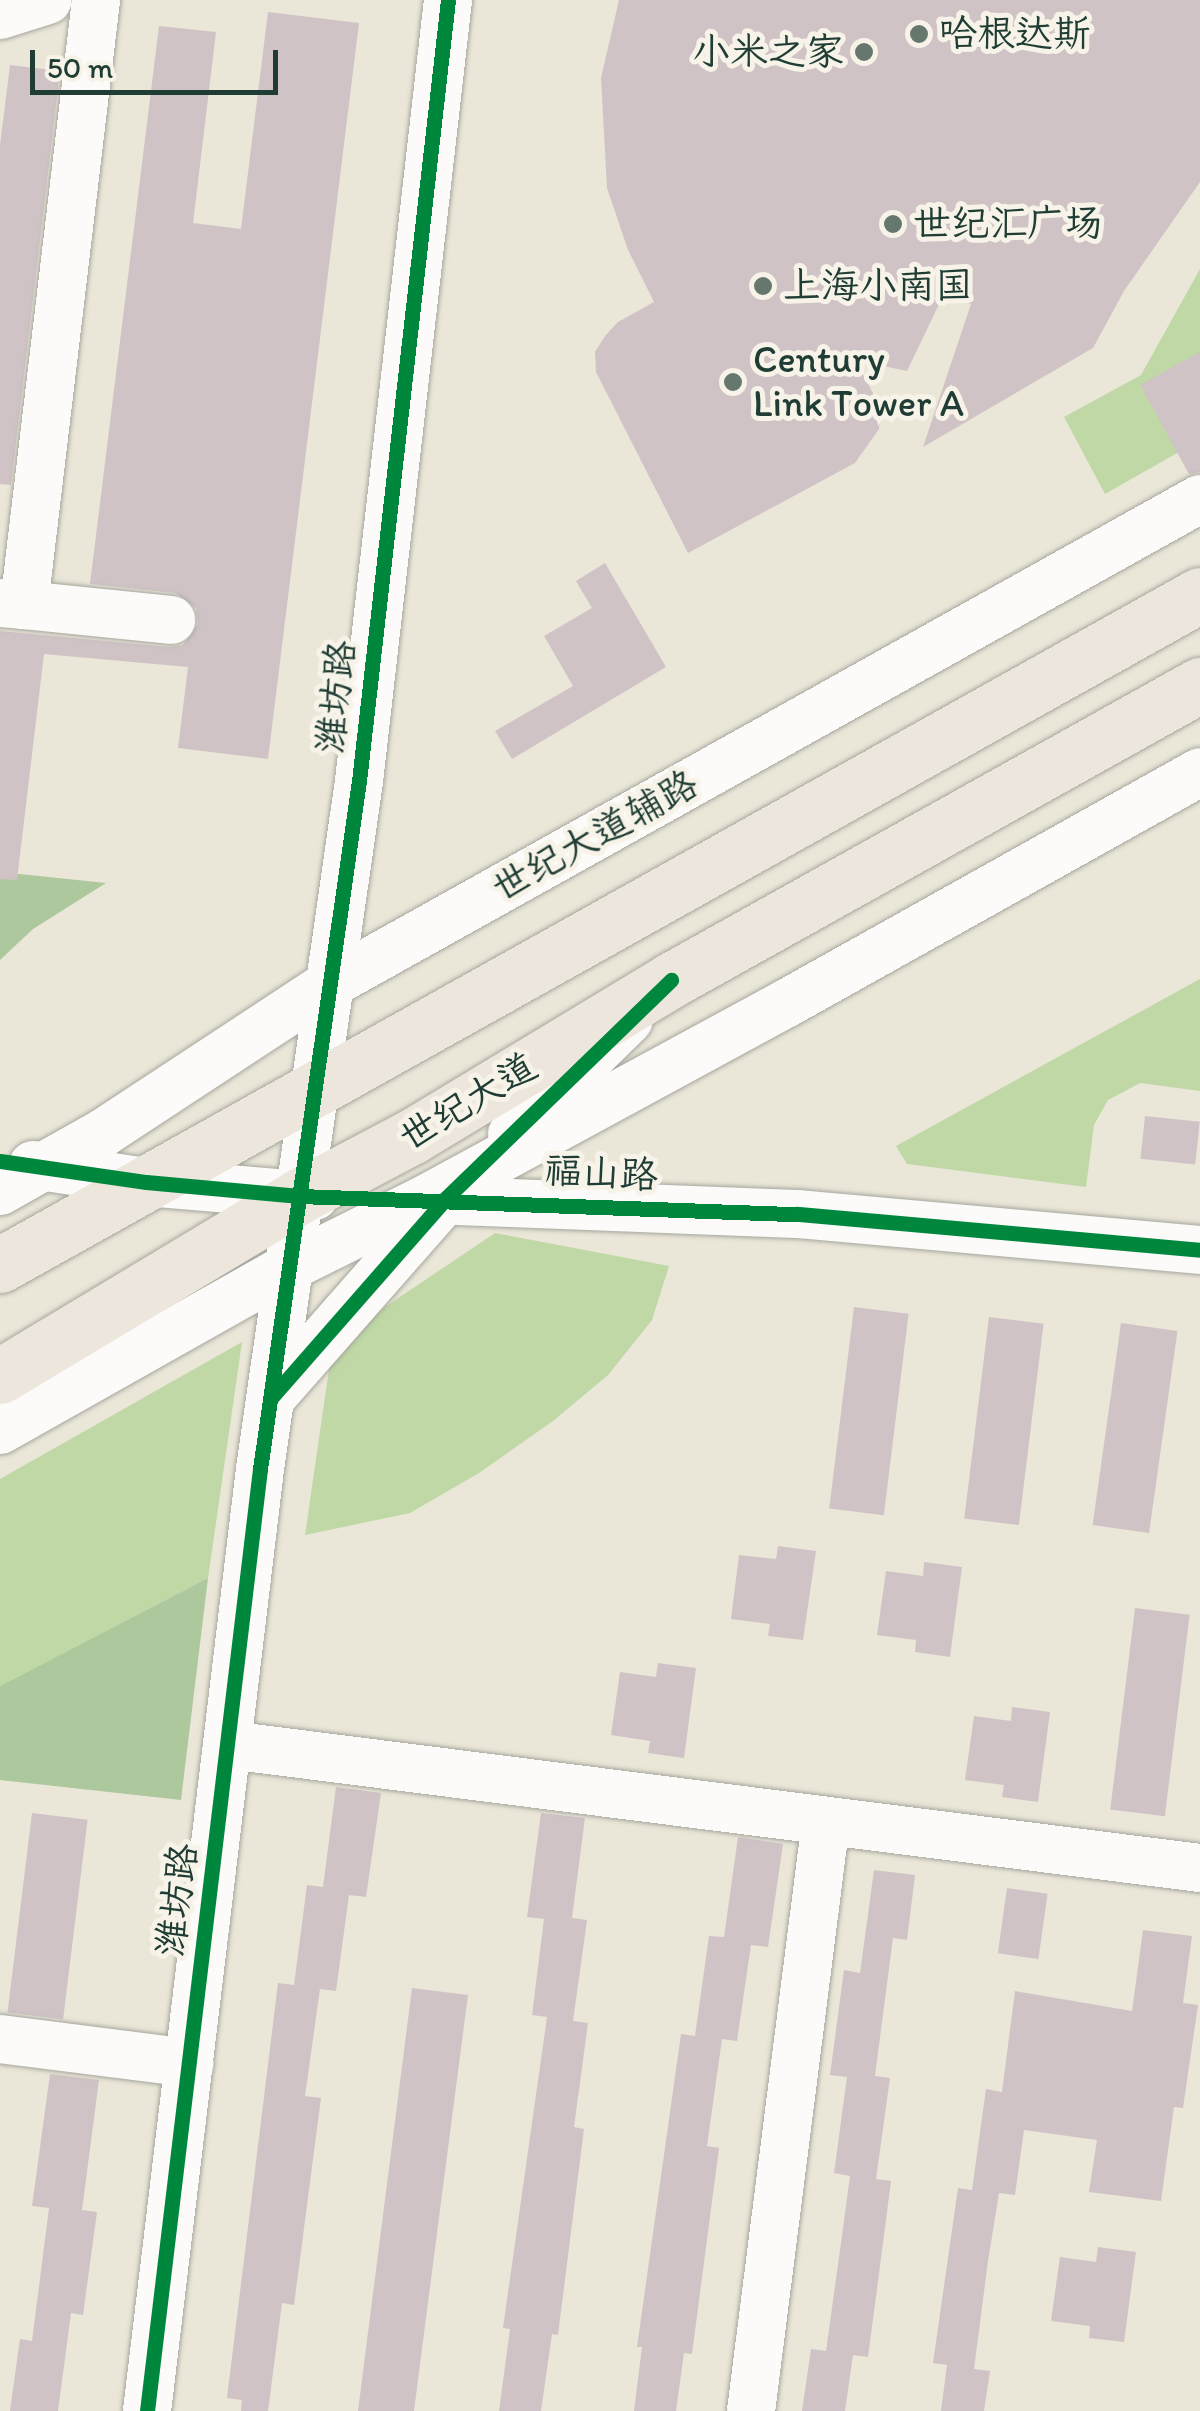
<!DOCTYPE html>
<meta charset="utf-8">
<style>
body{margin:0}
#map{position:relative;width:1200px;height:2411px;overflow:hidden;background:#eae6d8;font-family:Itim,"LXGW WenKai TC",sans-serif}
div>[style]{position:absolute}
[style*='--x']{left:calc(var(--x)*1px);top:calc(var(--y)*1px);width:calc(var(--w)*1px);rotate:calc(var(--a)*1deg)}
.green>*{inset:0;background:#bfd8a5}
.forest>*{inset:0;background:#aec89d}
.building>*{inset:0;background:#d0c3c6;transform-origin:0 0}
.roads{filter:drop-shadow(0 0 2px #a6a79e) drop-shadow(0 0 2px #a6a79e)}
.minor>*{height:48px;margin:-24px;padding:0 24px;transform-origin:24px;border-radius:24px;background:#fcfbf9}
.major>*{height:55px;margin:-27.5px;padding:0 27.5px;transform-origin:27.5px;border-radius:27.5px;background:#ede6dd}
.cycleway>*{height:15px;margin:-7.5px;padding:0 7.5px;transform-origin:7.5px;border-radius:7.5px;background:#00873e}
.dots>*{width:28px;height:28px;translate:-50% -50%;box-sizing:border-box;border:5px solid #f7f3e8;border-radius:50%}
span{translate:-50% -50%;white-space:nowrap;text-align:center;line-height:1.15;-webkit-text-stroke:10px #f7f3e8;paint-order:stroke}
.poi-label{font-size:38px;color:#1f3d34}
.left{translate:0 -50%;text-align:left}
.right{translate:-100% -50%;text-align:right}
.street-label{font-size:38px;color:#1f3d34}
.scale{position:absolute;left:30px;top:50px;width:248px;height:45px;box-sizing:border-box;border:5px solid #1f3d34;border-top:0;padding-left:12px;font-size:30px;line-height:35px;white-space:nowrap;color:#1f3d34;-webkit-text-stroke:8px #f7f3e8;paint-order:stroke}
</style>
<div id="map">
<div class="green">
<i style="clip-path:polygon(1200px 269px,1200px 440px,1105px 494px,1064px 417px,1141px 375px)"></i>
<i style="clip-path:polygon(1200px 979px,1200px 1091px,1140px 1083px,1108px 1100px,1094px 1125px,1086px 1187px,907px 1164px,896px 1146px)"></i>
<i style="clip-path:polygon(495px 1233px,669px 1266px,652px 1320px,608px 1375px,553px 1421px,479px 1473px,410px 1513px,305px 1535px,333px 1342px)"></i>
<i style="clip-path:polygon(242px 1342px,208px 1578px,0 1686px,0 1479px)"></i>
</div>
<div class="forest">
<i style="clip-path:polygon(0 872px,106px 883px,33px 929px,0 960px)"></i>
<i style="clip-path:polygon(208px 1578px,181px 1800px,0 1780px,0 1686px)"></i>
</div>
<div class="building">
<i style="clip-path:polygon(619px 0,1200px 0,1200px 182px,1124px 291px,1093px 348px,923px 447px,971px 304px,944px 294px,907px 371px,855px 360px,881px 408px,879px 429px,855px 463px,688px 553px,596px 372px,595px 352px,605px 336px,618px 322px,654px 302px,628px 250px,607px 188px,601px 78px)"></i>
<i style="clip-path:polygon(268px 12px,359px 23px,268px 759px,178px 748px,188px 667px,44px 654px,17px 880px,0 879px,0 631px,169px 647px,183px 645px,198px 624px,196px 608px,175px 593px,90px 584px,159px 26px,216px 32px,193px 223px,241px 229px)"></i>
<i style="clip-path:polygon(10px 65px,60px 71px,11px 485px,0 484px,0 145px)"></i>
<i style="clip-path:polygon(1200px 352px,1200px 472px,1189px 474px,1140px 385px)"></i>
<i style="clip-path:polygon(605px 563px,666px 667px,512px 759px,495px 731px,573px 686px,544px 636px,592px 608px,576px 581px)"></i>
<i style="left:1145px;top:1116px;width:55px;height:43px;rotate:6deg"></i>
<i style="left:854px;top:1307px;width:55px;height:203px;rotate:7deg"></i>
<i style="left:989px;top:1317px;width:55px;height:203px;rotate:7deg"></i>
<i style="left:1121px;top:1323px;width:57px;height:204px;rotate:8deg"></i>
<i style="clip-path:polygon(778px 1546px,816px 1551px,803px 1640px,768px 1636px,770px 1624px,731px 1619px,739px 1555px,776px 1559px)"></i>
<i style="clip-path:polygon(924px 1562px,962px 1567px,950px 1657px,915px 1652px,916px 1640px,877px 1635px,886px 1571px,923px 1576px)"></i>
<i style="left:1135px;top:1608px;width:55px;height:203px;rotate:7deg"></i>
<i style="clip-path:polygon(658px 1663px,696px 1668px,684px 1758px,648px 1753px,650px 1741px,611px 1735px,620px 1672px,656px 1677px)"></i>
<i style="clip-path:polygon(1012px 1707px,1050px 1712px,1038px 1802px,1002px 1797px,1004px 1785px,965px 1780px,974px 1716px,1011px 1721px)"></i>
<i style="clip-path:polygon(336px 1787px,381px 1793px,366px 1897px,349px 1895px,336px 1991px,320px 1989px,305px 2096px,321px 2098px,294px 2305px,282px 2303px,268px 2411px,241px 2411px,242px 2400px,227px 2398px,278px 1983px,294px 1985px,307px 1885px,323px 1887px)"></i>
<i style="left:32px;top:1813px;width:56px;height:201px;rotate:7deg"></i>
<i style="clip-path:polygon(541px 1813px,585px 1818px,572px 1918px,587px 1920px,573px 2021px,588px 2023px,574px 2127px,584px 2129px,558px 2335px,552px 2334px,541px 2411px,499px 2411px,510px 2329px,503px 2328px,547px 2017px,532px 2015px,544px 1919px,527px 1917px)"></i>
<i style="clip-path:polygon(738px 1837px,783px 1844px,768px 1947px,751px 1945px,737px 2041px,722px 2039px,707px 2146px,719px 2148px,692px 2354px,684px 2353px,676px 2411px,634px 2411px,642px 2347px,637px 2347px,681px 2034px,695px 2036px,709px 1936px,724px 1937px)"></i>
<i style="clip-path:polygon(874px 1870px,915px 1875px,907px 1940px,893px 1938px,875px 2076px,890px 2078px,876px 2179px,891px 2181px,877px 2289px,868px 2357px,853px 2355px,845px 2411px,802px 2411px,811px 2349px,826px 2351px,841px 2243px,850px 2176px,834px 2173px,847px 2077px,830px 2075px,844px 1970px,860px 1973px)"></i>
<i style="left:1007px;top:1888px;width:41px;height:66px;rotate:8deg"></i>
<i style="clip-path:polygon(1143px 1930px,1192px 1936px,1183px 2003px,1198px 2005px,1183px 2108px,1174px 2107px,1161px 2201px,1089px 2192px,1097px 2140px,1024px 2130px,1015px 2195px,999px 2193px,988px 2261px,974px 2369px,990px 2371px,984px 2411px,941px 2411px,947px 2365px,933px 2363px,958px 2188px,972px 2190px,986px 2089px,1002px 2092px,1015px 1991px,1132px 2011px)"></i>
<i style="clip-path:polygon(412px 1988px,468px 1995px,437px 2233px,414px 2411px,358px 2411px)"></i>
<i style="clip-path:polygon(50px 2074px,99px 2080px,82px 2210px,97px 2212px,83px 2315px,71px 2313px,58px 2411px,10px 2411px,20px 2339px,32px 2341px,49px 2208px,32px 2206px)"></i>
<i style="clip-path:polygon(1098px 2247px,1136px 2252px,1124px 2342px,1089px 2338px,1090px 2326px,1051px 2321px,1060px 2257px,1096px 2262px)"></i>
</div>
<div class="roads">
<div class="minor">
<i style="--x:0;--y:15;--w:50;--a:-17.4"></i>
<i style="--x:0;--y:603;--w:24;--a:5"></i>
<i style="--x:24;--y:605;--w:609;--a:-83.21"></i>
<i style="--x:24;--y:605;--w:148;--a:5.8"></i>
<i style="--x:512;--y:1134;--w:163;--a:-44.3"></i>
<i style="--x:33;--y:1165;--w:114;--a:8.6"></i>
<i style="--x:146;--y:1182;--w:169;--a:4.8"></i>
<i style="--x:0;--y:1191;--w:118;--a:-29.4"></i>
<i style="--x:103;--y:1133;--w:272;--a:-33.3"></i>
<i style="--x:330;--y:984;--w:996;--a:-29.14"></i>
<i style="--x:431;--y:1200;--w:367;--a:2.2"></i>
<i style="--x:798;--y:1214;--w:404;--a:5.1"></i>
<i style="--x:271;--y:1398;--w:261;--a:-48.7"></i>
<i style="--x:0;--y:1430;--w:332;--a:-29.4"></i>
<i style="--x:289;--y:1267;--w:151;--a:-26.4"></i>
<i style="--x:424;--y:1200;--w:413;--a:-28.5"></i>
<i style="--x:787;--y:1003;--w:473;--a:-29.2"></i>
<i style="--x:229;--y:1745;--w:979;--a:7.22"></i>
<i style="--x:0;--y:2039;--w:191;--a:7.2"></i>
<i style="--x:147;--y:2411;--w:949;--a:-83.16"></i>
<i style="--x:260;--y:1469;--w:695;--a:-81.81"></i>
<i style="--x:359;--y:781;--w:786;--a:-83.5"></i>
<i style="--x:751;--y:2411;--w:595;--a:-82.76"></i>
</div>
<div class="major">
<i style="--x:0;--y:1265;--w:1374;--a:-29.18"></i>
<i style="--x:0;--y:1376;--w:349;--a:-31"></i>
<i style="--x:299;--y:1196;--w:127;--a:-27.8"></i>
<i style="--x:411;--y:1137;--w:304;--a:-31.1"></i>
<i style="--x:671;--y:980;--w:606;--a:-29.15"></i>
</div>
</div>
<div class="cycleway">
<i style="--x:0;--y:1161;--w:148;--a:8.2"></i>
<i style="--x:146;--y:1182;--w:154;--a:5.2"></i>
<i style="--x:299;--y:1196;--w:499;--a:2.1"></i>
<i style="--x:798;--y:1214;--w:404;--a:5.1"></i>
<i style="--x:271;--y:1398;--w:264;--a:-48.8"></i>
<i style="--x:445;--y:1199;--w:315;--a:-44.1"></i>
<i style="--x:147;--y:2411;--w:949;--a:-83.16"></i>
<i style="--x:260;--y:1469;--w:695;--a:-81.81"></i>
<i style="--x:359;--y:781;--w:786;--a:-83.5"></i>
</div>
<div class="dots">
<i style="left:919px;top:34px;background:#66786d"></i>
<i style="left:864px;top:52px;background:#66786d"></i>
<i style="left:893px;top:224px;background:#66786d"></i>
<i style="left:763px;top:286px;background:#66786d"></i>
<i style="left:733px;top:382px;background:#66786d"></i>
</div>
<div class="poi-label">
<span class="left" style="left:939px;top:34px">哈根达斯</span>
<span class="right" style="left:844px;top:52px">小米之家</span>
<span class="left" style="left:913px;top:224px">世纪汇广场</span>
<span class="left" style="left:783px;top:286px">上海小南国</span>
<span class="left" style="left:753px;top:382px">Century<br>Link Tower A</span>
</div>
<div class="street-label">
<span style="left:336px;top:697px;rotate:-84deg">潍坊路</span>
<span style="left:595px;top:836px;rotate:-29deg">世纪大道辅路</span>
<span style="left:468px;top:1102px;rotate:-31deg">世纪大道</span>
<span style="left:601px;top:1173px;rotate:3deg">福山路</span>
<span style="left:177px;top:1900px;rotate:-83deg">潍坊路</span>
</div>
<div class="scale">50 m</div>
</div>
